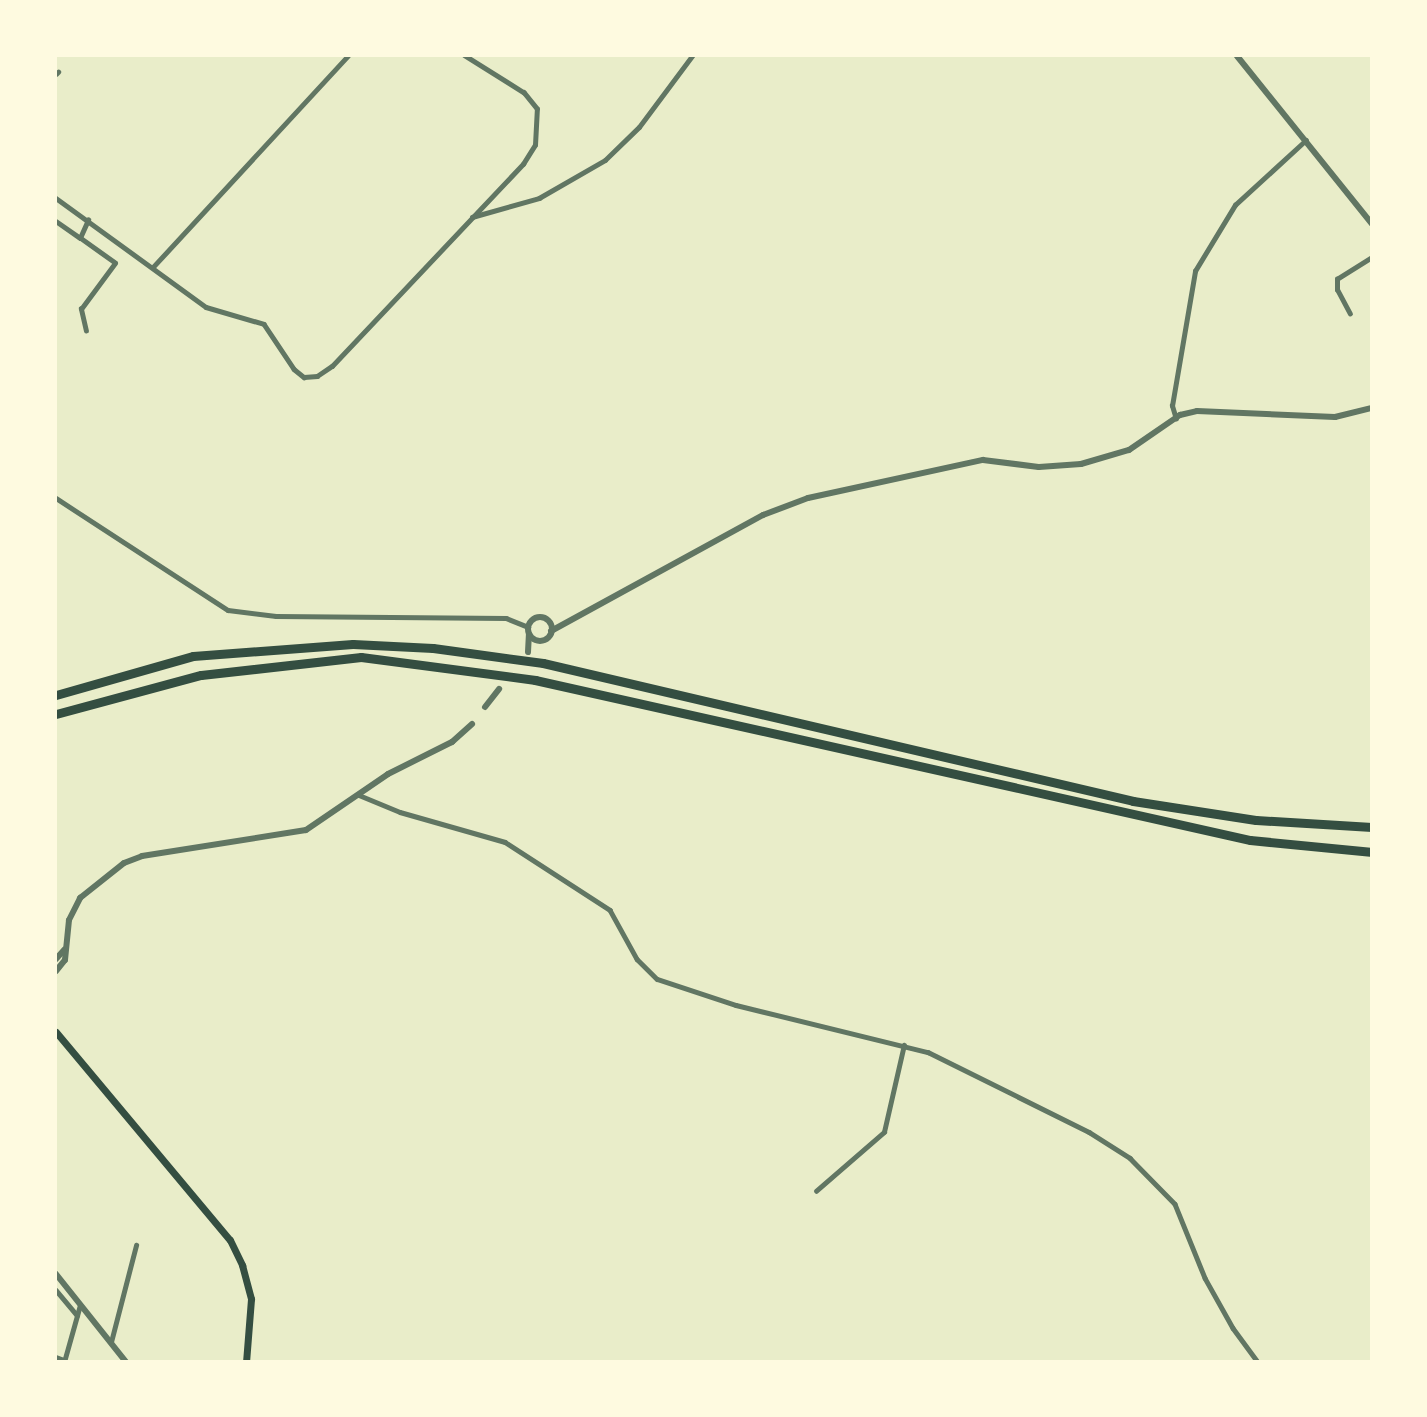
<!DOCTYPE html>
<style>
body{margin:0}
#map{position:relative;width:1427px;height:1417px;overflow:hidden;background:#e9edc9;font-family:"Roboto Condensed",sans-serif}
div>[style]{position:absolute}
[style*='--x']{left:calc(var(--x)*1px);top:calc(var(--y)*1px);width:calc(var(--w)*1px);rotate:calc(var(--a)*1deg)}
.minor>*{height:4.5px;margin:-2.25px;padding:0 2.25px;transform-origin:2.25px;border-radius:2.25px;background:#617663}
.tertiary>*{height:6px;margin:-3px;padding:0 3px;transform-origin:3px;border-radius:3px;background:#617663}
.tertiary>.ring{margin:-3px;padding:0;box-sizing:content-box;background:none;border:6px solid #617663;border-radius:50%}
.secondary>*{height:7px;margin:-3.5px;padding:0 3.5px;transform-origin:3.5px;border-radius:3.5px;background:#344e41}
.motorway>*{height:9px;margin:-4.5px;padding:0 4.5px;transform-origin:4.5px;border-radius:4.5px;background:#344e41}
span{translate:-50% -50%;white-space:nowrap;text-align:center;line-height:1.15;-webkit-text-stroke:4.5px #fefae0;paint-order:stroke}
.frame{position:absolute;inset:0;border:57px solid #fefae0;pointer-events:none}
</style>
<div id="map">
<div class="minor">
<i style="--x:56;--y:74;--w:3;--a:-45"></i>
<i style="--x:56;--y:198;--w:185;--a:36"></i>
<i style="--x:206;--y:307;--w:60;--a:16.3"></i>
<i style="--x:264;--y:324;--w:54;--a:56.3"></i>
<i style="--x:294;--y:369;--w:13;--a:39"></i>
<i style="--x:304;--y:377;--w:13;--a:-4"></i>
<i style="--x:317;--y:376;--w:18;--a:-34"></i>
<i style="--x:332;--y:366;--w:278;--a:-46.6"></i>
<i style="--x:523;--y:164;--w:22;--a:-58"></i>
<i style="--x:535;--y:145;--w:36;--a:-87"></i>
<i style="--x:537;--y:109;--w:21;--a:-129"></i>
<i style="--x:524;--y:93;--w:70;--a:-147.9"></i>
<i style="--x:472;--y:217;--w:70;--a:-15.8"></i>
<i style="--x:539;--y:198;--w:76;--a:-29.9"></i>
<i style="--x:605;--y:160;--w:47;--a:-44.1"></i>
<i style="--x:639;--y:127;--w:89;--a:-53.3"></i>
<i style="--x:56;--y:221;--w:29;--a:35"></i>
<i style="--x:153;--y:267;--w:287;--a:-47.3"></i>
<i style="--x:1350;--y:314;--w:27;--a:-118"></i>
<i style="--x:1337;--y:290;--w:11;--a:-90"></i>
<i style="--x:1337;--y:279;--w:41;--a:-32.2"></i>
<i style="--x:86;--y:331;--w:23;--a:-103"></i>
<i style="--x:81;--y:309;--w:57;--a:-53.5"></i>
<i style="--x:115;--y:263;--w:43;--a:-144.5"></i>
<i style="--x:80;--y:238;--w:20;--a:-66"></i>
<i style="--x:1176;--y:419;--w:14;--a:-107"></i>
<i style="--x:1172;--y:406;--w:137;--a:-80.3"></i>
<i style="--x:1195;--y:271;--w:77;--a:-58.8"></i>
<i style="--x:1235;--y:205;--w:96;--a:-42.5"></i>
<i style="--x:56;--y:498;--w:205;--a:33.1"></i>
<i style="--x:228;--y:610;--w:48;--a:7.1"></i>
<i style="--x:276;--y:616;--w:230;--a:0.5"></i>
<i style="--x:506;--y:618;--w:24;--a:22"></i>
<i style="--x:359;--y:795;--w:44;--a:22.5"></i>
<i style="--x:400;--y:812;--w:109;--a:15.9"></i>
<i style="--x:505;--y:842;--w:125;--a:32.9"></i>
<i style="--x:610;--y:910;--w:56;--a:61.1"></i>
<i style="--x:637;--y:959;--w:28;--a:45"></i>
<i style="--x:657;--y:979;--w:83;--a:18.2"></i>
<i style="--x:736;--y:1005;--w:198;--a:13.8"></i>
<i style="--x:928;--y:1052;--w:180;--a:26.4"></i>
<i style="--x:1089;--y:1132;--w:49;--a:32.4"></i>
<i style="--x:1130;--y:1158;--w:64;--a:45.6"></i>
<i style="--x:1175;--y:1204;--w:80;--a:67.9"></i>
<i style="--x:1205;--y:1278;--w:57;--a:60.8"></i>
<i style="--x:1233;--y:1328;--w:42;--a:53.7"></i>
<i style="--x:816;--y:1191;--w:90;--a:-40.9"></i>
<i style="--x:884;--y:1132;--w:89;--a:-77.1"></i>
<i style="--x:56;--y:1290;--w:33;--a:50"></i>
<i style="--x:111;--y:1342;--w:100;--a:-75.5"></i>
<i style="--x:56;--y:1357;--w:9;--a:21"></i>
<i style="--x:64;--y:1362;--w:59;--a:-74.3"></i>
</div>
<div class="tertiary">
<i style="--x:1237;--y:56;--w:216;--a:51.2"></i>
<i class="ring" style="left:528px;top:617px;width:18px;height:18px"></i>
<i style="--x:551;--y:631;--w:242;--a:-28.7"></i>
<i style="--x:763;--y:515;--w:48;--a:-20.7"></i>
<i style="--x:808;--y:498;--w:179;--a:-12.3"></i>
<i style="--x:983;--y:460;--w:56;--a:7.1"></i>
<i style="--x:1039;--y:467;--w:42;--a:-4.1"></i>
<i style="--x:1081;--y:464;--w:50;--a:-16.3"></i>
<i style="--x:1129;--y:450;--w:62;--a:-34.5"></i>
<i style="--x:1180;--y:415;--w:17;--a:-13"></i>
<i style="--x:1197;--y:411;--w:138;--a:2.5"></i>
<i style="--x:1335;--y:417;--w:38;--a:-14"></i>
<i style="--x:528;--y:652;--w:18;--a:-87"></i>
<i style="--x:485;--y:707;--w:23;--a:-52"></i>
<i style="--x:56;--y:959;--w:13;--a:-48"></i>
<i style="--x:56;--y:971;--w:14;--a:-51"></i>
<i style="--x:65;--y:960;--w:40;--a:-84.3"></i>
<i style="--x:69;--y:920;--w:25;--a:-63"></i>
<i style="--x:80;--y:898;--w:56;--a:-38.5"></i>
<i style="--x:124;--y:863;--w:19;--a:-21"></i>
<i style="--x:142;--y:856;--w:166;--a:-9"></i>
<i style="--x:306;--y:830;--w:99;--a:-34.3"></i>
<i style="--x:388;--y:774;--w:72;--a:-26.6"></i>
<i style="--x:452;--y:742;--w:27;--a:-42"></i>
<i style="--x:56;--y:1274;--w:112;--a:51.5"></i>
</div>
<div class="secondary">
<i style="--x:56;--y:1032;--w:271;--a:50.1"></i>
<i style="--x:230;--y:1240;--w:28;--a:64"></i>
<i style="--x:242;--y:1265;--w:35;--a:75"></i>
<i style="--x:251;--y:1299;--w:63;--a:94.5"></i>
</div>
<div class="motorway">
<i style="--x:56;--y:695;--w:142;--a:-15.9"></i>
<i style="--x:193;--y:656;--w:160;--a:-4.3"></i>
<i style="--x:353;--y:644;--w:80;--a:2.9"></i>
<i style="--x:433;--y:648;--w:111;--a:7.8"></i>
<i style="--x:543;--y:663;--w:606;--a:13.16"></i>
<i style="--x:1133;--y:801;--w:124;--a:8.8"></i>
<i style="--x:1256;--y:820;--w:116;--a:3.5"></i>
<i style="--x:56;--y:714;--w:150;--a:-15.1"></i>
<i style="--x:201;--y:675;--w:161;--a:-6.4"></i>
<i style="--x:361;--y:657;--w:176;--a:7.5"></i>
<i style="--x:535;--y:680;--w:733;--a:12.61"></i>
<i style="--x:1250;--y:840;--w:123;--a:5.6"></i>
</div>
<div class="frame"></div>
</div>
